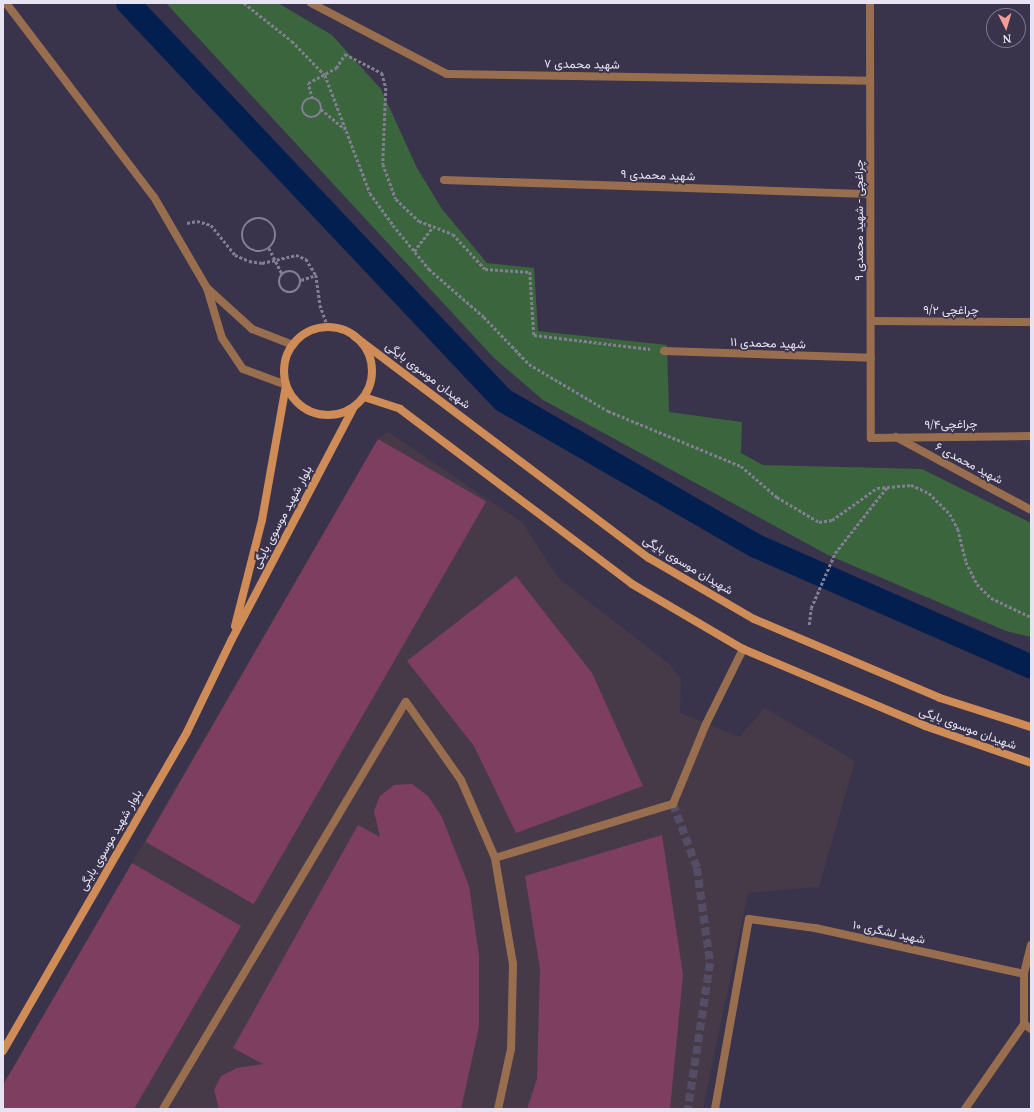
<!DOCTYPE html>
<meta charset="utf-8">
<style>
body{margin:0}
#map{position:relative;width:1034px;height:1112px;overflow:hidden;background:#39334c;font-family:"Noto Serif",Vazirmatn,serif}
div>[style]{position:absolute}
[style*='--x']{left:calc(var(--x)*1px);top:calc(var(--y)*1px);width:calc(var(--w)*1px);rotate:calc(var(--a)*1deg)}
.commercial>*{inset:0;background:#473a48}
.green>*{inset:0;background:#3b653c}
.canal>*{height:24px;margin:-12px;padding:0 12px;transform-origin:12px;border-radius:12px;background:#031f50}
.building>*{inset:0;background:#7d3e60;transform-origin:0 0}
.street-tunnel>*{height:8px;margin-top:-4px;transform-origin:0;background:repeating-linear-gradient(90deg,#534d65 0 8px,transparent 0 12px)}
.path>*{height:2.5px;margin-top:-1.25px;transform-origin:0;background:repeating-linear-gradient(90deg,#837e93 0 3px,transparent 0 5px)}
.path>.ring{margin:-1.25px;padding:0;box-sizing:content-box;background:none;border:2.5px solid #837e93;border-radius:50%}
.lane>*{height:8px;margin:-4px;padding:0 4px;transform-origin:4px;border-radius:4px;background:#996e4e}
.street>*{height:8px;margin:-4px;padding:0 4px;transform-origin:4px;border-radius:4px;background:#996e4e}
.secondary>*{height:8px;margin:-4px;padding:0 4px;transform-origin:4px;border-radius:4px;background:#cf8c57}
.secondary>.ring{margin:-4px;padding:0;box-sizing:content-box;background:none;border:8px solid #cf8c57;border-radius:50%}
span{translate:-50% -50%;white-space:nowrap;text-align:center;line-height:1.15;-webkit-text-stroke:3.5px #39334c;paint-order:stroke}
.street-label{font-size:12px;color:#e7e3f3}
.frame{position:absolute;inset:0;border:4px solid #e7e3f3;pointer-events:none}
.north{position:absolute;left:986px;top:8px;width:40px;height:40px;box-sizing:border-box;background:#39334c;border:1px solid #7f798f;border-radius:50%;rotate:175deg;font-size:11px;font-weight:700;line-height:16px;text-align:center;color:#e7e3f3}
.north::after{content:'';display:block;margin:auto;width:14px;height:18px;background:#f59b97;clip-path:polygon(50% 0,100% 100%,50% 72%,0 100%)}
</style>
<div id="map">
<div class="commercial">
<i style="clip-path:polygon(388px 432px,523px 523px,558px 578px,668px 663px,681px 678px,680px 713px,739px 737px,765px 708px,855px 761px,819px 887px,748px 893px,703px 1109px,3px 1109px,3px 1085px,378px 439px)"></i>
</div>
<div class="green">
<i style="clip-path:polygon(166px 3px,278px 3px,332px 35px,381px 89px,417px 168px,442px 209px,487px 263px,534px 268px,538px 331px,667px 345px,669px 412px,742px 422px,741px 453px,763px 465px,922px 469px,1031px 523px,1031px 637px,1006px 631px,828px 555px,543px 400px,494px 358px)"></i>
</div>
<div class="canal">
<i style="--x:128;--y:3;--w:546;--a:46.63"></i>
<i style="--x:503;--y:400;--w:292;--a:30"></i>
<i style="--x:756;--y:546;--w:300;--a:23.7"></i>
</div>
<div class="building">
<i style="left:378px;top:439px;width:125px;height:465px;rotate:30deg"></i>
<i style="clip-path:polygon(516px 576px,592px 673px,643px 786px,516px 833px,474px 746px,407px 661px)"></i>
<i style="clip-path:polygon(412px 784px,428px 796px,442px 817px,469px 886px,479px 956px,479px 1027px,461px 1109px,219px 1109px,214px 1090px,221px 1076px,237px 1068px,263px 1064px,233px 1048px,358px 825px,380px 837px,374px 811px,380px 796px,394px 785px)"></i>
<i style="clip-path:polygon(662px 835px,683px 975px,670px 1109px,527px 1109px,537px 1079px,540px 969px,525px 876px)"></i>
<i style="clip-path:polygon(132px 863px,241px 926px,134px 1109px,3px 1109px,3px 1085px)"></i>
</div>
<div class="street-tunnel">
<i style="--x:673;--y:804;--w:68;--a:69.4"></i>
<i style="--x:697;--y:868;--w:96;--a:82.2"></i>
<i style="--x:710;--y:963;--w:148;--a:98.6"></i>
</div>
<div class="path">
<i style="--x:244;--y:3;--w:61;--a:38.4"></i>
<i style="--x:292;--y:41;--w:47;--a:45.9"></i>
<i style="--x:325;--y:75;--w:126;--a:69.1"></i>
<i style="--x:370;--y:193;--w:39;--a:54"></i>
<i style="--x:393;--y:225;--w:57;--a:50.7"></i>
<i style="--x:429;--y:269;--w:73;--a:41.1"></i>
<i style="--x:484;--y:317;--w:65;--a:46.2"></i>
<i style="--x:529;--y:364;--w:92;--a:30.7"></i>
<i style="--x:608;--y:411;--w:144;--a:22.5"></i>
<i style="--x:741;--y:466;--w:48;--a:40.7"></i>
<i style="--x:777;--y:497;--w:49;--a:30.8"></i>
<i style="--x:819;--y:522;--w:13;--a:-9"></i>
<i style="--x:832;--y:520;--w:55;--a:-35.4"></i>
<i style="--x:877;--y:488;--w:34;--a:-5"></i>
<i style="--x:911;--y:485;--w:20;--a:24"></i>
<i style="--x:929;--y:493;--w:30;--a:45"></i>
<i style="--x:950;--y:514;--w:17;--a:62"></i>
<i style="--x:958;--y:529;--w:34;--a:76"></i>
<i style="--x:966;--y:562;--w:25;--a:63"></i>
<i style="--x:977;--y:584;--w:20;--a:45"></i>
<i style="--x:991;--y:598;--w:44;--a:25.4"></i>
<i class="ring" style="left:302px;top:98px;width:17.5px;height:17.5px"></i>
<i style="--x:312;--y:99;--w:16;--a:-104"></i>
<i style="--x:308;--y:83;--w:32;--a:-28"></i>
<i style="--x:336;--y:68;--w:17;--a:-57"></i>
<i style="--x:345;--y:54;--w:42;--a:27.2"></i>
<i style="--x:382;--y:73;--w:16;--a:75"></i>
<i style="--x:386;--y:88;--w:76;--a:92.3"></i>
<i style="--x:383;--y:164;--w:37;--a:70"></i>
<i style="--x:396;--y:199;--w:32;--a:44"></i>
<i style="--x:419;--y:221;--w:36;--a:21"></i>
<i style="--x:453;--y:234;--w:47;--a:47.6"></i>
<i style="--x:485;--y:269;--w:45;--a:3.8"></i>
<i style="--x:530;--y:272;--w:63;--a:86.4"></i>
<i style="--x:534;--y:335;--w:117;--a:6.9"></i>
<i style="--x:321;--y:109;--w:31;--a:40"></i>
<i class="ring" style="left:242px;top:218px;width:31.5px;height:31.5px"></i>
<i style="--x:187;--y:223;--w:10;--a:-11"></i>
<i style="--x:197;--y:221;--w:15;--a:16"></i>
<i style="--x:211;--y:225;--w:38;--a:51"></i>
<i style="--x:235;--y:255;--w:15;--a:23"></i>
<i style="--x:249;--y:261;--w:13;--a:9"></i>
<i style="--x:262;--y:263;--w:35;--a:-13"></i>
<i style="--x:296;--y:255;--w:11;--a:22"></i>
<i style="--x:306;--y:259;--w:19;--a:58"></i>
<i style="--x:316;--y:275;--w:30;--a:82"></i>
<i style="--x:320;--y:305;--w:23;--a:70"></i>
<i style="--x:269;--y:248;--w:29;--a:63"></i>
<i style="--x:414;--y:251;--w:29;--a:-52"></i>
<i class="ring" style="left:279px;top:271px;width:19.5px;height:19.5px"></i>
<i style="--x:301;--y:280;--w:16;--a:-18"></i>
<i style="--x:809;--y:625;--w:17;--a:-83"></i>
<i style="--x:811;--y:608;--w:60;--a:-66.4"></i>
<i style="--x:835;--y:553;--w:85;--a:-51.7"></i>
</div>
<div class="lane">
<i style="--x:495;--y:858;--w:186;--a:-16.9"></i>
<i style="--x:673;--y:804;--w:87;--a:-67.6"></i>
<i style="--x:706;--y:724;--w:84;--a:-63.7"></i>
<i style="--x:163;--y:1109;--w:474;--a:-59.2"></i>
<i style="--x:406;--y:702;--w:95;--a:54.8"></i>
<i style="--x:461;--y:780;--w:85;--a:66.4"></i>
<i style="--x:495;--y:858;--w:108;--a:80.4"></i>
<i style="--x:513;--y:964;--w:85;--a:91.3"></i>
<i style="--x:511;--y:1049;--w:61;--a:102.2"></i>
</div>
<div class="street">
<i style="--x:6;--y:3;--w:244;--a:52.7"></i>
<i style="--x:154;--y:197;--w:105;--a:59.8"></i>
<i style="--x:207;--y:288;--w:52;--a:73.3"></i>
<i style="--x:222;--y:338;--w:37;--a:56"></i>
<i style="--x:243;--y:369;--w:46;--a:20.4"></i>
<i style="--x:311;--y:3;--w:153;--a:27.6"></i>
<i style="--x:447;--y:74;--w:423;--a:0.9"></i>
<i style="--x:870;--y:3;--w:435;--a:89.9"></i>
<i style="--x:871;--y:438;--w:160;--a:-0.7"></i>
<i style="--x:444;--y:180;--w:426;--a:1.9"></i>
<i style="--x:207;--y:288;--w:61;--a:42.3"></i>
<i style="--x:252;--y:329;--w:44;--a:21.3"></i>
<i style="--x:871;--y:321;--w:160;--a:0.4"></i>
<i style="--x:664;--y:351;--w:207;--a:1.9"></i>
<i style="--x:896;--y:437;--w:153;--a:28.4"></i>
<i style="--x:1031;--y:945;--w:30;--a:104"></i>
<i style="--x:1024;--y:974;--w:50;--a:90"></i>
<i style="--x:1024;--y:1024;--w:9;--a:36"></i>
<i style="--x:715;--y:1109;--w:193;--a:-79.9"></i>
<i style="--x:749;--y:919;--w:67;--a:7.8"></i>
<i style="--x:815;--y:928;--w:214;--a:12.4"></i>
<i style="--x:965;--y:1109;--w:103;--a:-55.2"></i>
</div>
<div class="secondary">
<i class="ring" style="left:284px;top:327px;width:80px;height:80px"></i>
<i style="--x:354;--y:336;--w:369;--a:37"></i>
<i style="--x:649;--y:558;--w:121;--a:30.2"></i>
<i style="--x:754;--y:619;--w:202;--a:23"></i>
<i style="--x:940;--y:698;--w:96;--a:17.7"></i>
<i style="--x:364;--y:397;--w:38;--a:18"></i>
<i style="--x:400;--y:409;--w:291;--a:37"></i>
<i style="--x:632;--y:584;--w:129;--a:30.4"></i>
<i style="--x:743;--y:649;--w:198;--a:22.9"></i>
<i style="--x:925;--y:726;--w:112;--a:19.2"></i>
<i style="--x:235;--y:626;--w:109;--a:-75.7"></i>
<i style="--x:262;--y:520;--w:137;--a:-79.9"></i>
<i style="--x:3;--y:1051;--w:368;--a:-60"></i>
<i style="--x:187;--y:732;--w:103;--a:-64.2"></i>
<i style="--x:232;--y:639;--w:262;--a:-62.3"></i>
</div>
<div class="street-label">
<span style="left:582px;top:64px;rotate:1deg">شهید محمدی ۷</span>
<span style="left:658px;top:175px;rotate:2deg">شهید محمدی ۹</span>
<span style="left:859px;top:220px;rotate:-90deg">۹ چراغچی - شهید محمدی</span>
<span style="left:951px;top:310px">۹/۲ چراغچی</span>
<span style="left:768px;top:343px;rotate:2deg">شهید محمدی ۱۱</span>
<span style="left:428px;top:375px;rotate:37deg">شهیدان موسوی بایگی</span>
<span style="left:951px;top:424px;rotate:-1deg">۹/۴چراغچی</span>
<span style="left:969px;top:463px;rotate:28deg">شهید محمدی ۶</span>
<span style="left:282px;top:517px;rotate:-62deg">بلوار شهید موسوی بایگی</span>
<span style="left:688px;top:565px;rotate:31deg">شهیدان موسوی بایگی</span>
<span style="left:968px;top:728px;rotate:20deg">شهیدان موسوی بایگی</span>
<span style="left:110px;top:840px;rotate:-60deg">بلوار شهید موسوی بایگی</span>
<span style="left:889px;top:932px;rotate:12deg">شهید لشگری ۱۰</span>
</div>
<div class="frame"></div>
<div class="north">N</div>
</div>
